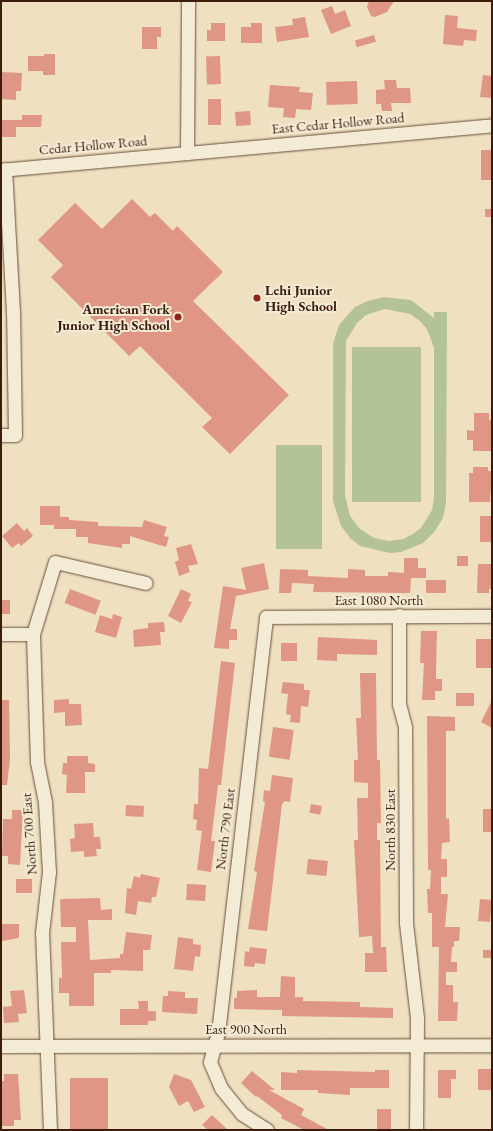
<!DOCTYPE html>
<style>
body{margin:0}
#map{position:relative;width:493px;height:1131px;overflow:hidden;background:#eee0c0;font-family:"EB Garamond",serif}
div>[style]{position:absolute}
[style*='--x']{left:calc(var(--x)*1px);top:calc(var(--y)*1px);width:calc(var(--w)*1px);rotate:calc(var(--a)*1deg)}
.green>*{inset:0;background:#b3c397;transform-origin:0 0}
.building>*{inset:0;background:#df9685;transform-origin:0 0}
.roads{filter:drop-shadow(0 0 1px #684d39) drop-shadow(0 0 1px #684d39)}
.minor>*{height:13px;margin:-6.5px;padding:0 6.5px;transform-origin:6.5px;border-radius:6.5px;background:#f4ebd6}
.dots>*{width:11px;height:11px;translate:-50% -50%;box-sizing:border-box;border:2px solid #f4ebd6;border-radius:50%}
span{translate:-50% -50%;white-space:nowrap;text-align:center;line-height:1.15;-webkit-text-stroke:4px #f4ebd6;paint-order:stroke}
.street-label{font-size:14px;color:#3c1c0c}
.poi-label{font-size:14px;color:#3c1c0c;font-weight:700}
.left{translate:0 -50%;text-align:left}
.right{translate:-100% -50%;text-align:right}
.frame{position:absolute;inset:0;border:2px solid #3c1c0c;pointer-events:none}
</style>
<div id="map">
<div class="green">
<i style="clip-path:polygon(evenodd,384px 297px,411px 300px,434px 318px,434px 312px,447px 312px,446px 503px,443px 518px,434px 532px,423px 543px,401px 552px,390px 553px,360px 546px,351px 539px,341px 526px,333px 501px,333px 344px,339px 325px,355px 307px,368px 301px,384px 297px,385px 309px,410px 314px,420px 321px,427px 329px,434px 348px,434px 498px,432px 510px,421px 528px,413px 534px,403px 539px,389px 541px,374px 538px,360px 529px,350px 516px,345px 495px,346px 341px,357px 323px,366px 315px,385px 309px)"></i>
<i style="left:352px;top:347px;width:69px;height:155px"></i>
<i style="left:276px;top:445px;width:46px;height:104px"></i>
</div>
<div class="building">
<i style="clip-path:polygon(369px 1px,394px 1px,387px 12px,375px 17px,371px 16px,367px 7px)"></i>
<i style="clip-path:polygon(332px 6px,335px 14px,345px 10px,351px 26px,331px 34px,321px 10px)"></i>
<i style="clip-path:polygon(445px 15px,458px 16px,457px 28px,477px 30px,476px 41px,464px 40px,463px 46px,443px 44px)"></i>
<i style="clip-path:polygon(305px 17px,309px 37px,277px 42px,275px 27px,293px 25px,292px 19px)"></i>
<i style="clip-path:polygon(211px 23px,225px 23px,225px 41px,207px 41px,207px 30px,211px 30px)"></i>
<i style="clip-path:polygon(251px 23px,262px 23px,262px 43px,241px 43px,241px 27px,251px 27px)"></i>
<i style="clip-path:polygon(142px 27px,161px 27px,161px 37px,157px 37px,157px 49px,142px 49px)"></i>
<i style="left:374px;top:35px;width:7px;height:20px;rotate:74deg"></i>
<i style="clip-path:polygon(44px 54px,55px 54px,55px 75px,43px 75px,43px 71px,28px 71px,28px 56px,44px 56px)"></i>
<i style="left:220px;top:56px;width:28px;height:14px;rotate:88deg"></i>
<i style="clip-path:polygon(1px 72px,22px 73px,21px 91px,16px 91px,16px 100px,1px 99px)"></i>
<i style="clip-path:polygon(483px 75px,492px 76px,492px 98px,480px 97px)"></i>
<i style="clip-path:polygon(384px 80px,396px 80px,397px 88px,410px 88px,411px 103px,391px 103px,392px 111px,382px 111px,381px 104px,376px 104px,376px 90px,385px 89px)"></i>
<i style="left:357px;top:81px;width:23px;height:31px;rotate:88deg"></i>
<i style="clip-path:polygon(270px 85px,300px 87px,299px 92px,313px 93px,311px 110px,296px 109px,295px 118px,283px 117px,284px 108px,268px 107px)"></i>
<i style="left:208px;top:99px;width:13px;height:26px"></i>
<i style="left:250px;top:111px;width:14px;height:15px;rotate:86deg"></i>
<i style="clip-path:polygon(22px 115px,42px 115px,41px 127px,16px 127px,16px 137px,1px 137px,1px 120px,22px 120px)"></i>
<i style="left:481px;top:150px;width:11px;height:30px"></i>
<i style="clip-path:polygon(132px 199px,150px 217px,155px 213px,173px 231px,177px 226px,223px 272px,193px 301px,289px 395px,230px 454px,202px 427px,212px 418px,140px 346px,129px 356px,51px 277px,63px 265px,38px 240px,75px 203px,102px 229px)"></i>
<i style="left:485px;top:209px;width:7px;height:8px"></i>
<i style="clip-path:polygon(474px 413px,489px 413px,489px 420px,492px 420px,492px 451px,473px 451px,473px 440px,467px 440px,467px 430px,474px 431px)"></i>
<i style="clip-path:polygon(473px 467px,488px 467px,488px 471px,492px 471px,490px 502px,469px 502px,469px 473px,473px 473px)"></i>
<i style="clip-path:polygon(40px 506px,60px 506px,60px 517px,69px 517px,69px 520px,98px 522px,98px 526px,142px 527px,144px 520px,167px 527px,164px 536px,169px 537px,166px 547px,130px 536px,130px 544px,122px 544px,122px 548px,88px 543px,88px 537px,76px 537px,76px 529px,54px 529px,54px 525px,40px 525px)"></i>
<i style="left:480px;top:516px;width:12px;height:26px"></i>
<i style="clip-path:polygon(17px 523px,24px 531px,27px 528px,33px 536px,21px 546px,19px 543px,12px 548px,2px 536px)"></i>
<i style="clip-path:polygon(191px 544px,198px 564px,188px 566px,190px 572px,179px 576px,175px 562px,179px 560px,176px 548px)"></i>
<i style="left:457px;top:556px;width:11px;height:10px"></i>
<i style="clip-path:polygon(404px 558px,418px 558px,418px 568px,426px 568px,426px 578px,411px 578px,410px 593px,313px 592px,314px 584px,292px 583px,291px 593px,279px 593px,280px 569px,308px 570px,308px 576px,348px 578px,348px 569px,365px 570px,365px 576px,388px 576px,388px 572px,404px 573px)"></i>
<i style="clip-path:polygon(264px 563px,269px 589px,236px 596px,230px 629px,237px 629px,237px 640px,229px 640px,229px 649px,214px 648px,223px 586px,246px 590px,241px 568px)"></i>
<i style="clip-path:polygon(478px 564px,492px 564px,492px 589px,489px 589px,489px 593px,477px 593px)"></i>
<i style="left:426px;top:580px;width:20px;height:13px"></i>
<i style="left:70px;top:589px;width:33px;height:15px;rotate:21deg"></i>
<i style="clip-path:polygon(181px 589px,191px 594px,188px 601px,192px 602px,181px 623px,168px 616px)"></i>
<i style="left:10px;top:600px;width:14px;height:9px;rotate:90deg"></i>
<i style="clip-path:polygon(113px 614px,122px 617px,116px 638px,95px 632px,100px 615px,112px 619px)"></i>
<i style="clip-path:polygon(164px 622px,165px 632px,160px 632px,161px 645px,134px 647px,133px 630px,148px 628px,148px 623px)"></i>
<i style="clip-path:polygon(421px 631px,437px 631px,436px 671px,436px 679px,442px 679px,442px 691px,435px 691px,435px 700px,422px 700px,424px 663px,420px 663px)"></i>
<i style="clip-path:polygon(318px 637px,377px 640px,377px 655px,337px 654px,337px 661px,317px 660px)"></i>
<i style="left:492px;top:639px;width:29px;height:16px;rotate:90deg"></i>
<i style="left:281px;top:643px;width:16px;height:18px"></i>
<i style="clip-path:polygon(221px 661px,235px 663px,221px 785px,218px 785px,211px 841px,215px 841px,211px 872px,197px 870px,202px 831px,196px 830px,197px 820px,193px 819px,194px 804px,198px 804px,199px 768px,208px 769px)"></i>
<i style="clip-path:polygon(360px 673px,376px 673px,377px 760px,380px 760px,381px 823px,377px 823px,377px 840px,380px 840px,381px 947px,386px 947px,387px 972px,365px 972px,365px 953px,373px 953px,372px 936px,359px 937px,354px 840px,358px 840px,357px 798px,368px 798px,368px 783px,354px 782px,354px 760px,358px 760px,356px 718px,361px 718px)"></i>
<i style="clip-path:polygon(283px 682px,304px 684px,304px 690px,310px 690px,308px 707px,301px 706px,300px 723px,290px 722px,291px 715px,286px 714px,288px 694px,281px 693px)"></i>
<i style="left:456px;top:693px;width:18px;height:13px"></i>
<i style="clip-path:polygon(69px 699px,69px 704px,81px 704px,82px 725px,65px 726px,65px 712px,54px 713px,54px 700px)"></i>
<i style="clip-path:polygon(1px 700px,9px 700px,10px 759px,7px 785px,1px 785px)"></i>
<i style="clip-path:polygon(492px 700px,492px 728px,481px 722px)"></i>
<i style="clip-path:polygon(427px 716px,455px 717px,455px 731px,446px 731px,446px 819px,449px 818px,450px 842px,442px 843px,441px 859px,447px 859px,447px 877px,441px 877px,441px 894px,448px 894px,445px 927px,460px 927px,459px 941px,454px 941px,454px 947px,452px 947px,451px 962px,457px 962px,457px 972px,446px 972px,446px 985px,453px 985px,453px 1002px,458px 1002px,457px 1021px,438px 1021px,439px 947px,432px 947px,432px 913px,428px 913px,427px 889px,430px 889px,431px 870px,428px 870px)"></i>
<i style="left:273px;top:727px;width:21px;height:30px;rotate:8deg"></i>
<i style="clip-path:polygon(67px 756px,88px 756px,88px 763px,95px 764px,95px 772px,85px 772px,85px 793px,66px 793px,67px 775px,62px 774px,63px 763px,67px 763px)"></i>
<i style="clip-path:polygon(272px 775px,293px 778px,290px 802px,285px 801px,282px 804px,267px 931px,248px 929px,257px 872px,254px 871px,265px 802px,263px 801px,264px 790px,270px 791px)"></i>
<i style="left:311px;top:804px;width:11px;height:9px;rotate:10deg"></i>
<i style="left:126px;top:805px;width:18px;height:11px;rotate:3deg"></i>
<i style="left:483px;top:809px;width:9px;height:23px"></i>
<i style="clip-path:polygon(12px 810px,23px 810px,20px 865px,8px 864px,8px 856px,2px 856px,3px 819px,12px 819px)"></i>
<i style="clip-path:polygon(93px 823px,94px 837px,100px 837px,101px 849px,96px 849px,97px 856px,84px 857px,84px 851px,71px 852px,70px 839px,75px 838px,74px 824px)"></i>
<i style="left:308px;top:859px;width:20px;height:15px;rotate:6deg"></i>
<i style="clip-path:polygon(141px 874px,160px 878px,156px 897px,152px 897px,151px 903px,138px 901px,136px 915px,125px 913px,127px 888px,131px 889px,134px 876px,140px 878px)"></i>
<i style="left:32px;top:879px;width:14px;height:16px;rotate:90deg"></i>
<i style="left:187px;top:884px;width:19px;height:16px;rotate:3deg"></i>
<i style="clip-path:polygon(100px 898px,101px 910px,112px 909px,112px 920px,88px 920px,90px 960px,120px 958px,120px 954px,123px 954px,126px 932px,152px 935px,150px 950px,143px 950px,143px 971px,111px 970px,111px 973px,94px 973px,94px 1006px,69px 1006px,69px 993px,59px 993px,59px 978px,62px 978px,61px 942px,76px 942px,76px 927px,61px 927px,60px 899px)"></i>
<i style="left:480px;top:899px;width:12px;height:22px;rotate:5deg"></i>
<i style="clip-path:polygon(1px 924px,19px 924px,19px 938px,2px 941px)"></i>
<i style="clip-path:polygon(178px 937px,193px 939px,193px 944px,201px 945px,200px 957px,195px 956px,193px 971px,174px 969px)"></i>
<i style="clip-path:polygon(250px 947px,267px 949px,265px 964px,255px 963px,254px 967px,244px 966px,245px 951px,249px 952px)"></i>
<i style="left:483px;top:950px;width:9px;height:8px"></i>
<i style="clip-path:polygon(281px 976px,295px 977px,295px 997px,303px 997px,303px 1001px,360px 1002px,360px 1007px,393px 1008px,393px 1018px,282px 1016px,282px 1010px,234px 1009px,234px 998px,237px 998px,237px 991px,257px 990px,257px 997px,280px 997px)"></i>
<i style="clip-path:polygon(24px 990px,27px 1013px,18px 1014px,19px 1022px,4px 1023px,3px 1007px,12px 1006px,10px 991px)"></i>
<i style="clip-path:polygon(168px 991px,185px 992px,185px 998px,198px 998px,197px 1014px,162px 1012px,163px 996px,168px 996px)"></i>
<i style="clip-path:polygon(138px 1001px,148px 1001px,148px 1011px,156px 1011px,156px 1021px,148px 1021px,148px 1025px,120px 1025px,120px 1009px,139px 1009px)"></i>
<i style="left:478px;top:1069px;width:14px;height:21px"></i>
<i style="clip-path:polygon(297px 1070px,375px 1072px,375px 1070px,389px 1070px,389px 1088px,350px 1088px,350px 1095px,318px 1093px,318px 1090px,281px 1090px,281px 1072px,297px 1073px)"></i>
<i style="clip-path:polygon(438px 1070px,456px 1070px,456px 1079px,451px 1079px,451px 1098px,438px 1098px)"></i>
<i style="clip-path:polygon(252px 1071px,275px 1090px,269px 1090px,304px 1109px,301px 1115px,329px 1130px,304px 1130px,281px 1118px,282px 1115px,257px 1096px,256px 1097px,241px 1083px)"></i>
<i style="clip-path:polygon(4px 1074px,18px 1074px,21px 1120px,14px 1120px,14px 1126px,1px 1126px,1px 1081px,4px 1081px)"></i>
<i style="clip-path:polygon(174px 1074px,191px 1080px,205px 1107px,194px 1112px,188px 1101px,179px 1106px,169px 1087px)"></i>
<i style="left:108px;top:1078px;width:52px;height:38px;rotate:90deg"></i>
<i style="left:377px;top:1109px;width:14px;height:21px"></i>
<i style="clip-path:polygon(212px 1115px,228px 1130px,208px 1130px,202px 1125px)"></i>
</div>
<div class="roads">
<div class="minor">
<i style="--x:187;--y:153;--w:152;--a:-89.6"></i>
<i style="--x:1;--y:170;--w:493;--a:-5.2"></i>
<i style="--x:1;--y:435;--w:14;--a:0"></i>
<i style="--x:15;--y:435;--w:123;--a:-90.9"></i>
<i style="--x:13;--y:312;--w:143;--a:-93.2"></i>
<i style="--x:399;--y:615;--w:89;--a:90"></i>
<i style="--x:399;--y:704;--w:24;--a:75"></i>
<i style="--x:405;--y:727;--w:196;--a:89.7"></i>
<i style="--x:406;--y:923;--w:96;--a:83.4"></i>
<i style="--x:417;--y:1018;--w:112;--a:90.5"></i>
<i style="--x:1;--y:634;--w:32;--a:0"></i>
<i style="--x:1;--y:1046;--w:491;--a:-0.1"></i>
<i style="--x:50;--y:1130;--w:197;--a:-92.3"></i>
<i style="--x:42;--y:933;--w:61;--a:-83.5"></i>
<i style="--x:49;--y:872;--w:70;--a:-93.3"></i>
<i style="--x:45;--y:802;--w:41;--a:-101.3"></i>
<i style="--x:37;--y:762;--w:128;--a:-91.8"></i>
<i style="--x:33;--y:634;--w:75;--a:-73"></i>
<i style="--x:55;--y:562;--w:93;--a:13"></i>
<i style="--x:267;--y:1130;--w:30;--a:-147"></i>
<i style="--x:242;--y:1114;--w:33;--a:-129"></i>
<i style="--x:221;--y:1088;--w:28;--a:-113"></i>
<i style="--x:210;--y:1062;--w:30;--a:-75"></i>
<i style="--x:218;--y:1033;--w:419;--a:-83.4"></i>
<i style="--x:266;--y:617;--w:226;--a:-0.3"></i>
</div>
</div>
<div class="dots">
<i style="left:257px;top:298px;background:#8f2418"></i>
<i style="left:178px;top:317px;background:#8f2418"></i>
</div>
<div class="street-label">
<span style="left:338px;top:123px;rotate:-5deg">East Cedar Hollow Road</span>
<span style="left:93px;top:145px;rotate:-5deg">Cedar Hollow Road</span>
<span style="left:379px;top:600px">East 1080 North</span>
<span style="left:225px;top:829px;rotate:-83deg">North 790 East</span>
<span style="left:390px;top:830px;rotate:-90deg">North 830 East</span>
<span style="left:29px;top:834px;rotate:-94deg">North 700 East</span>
<span style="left:246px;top:1029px">East 900 North</span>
</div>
<div class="poi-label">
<span class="left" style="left:265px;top:298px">Lehi Junior<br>High School</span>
<span class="right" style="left:170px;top:317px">American Fork<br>Junior High School</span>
</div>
<div class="frame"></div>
</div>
